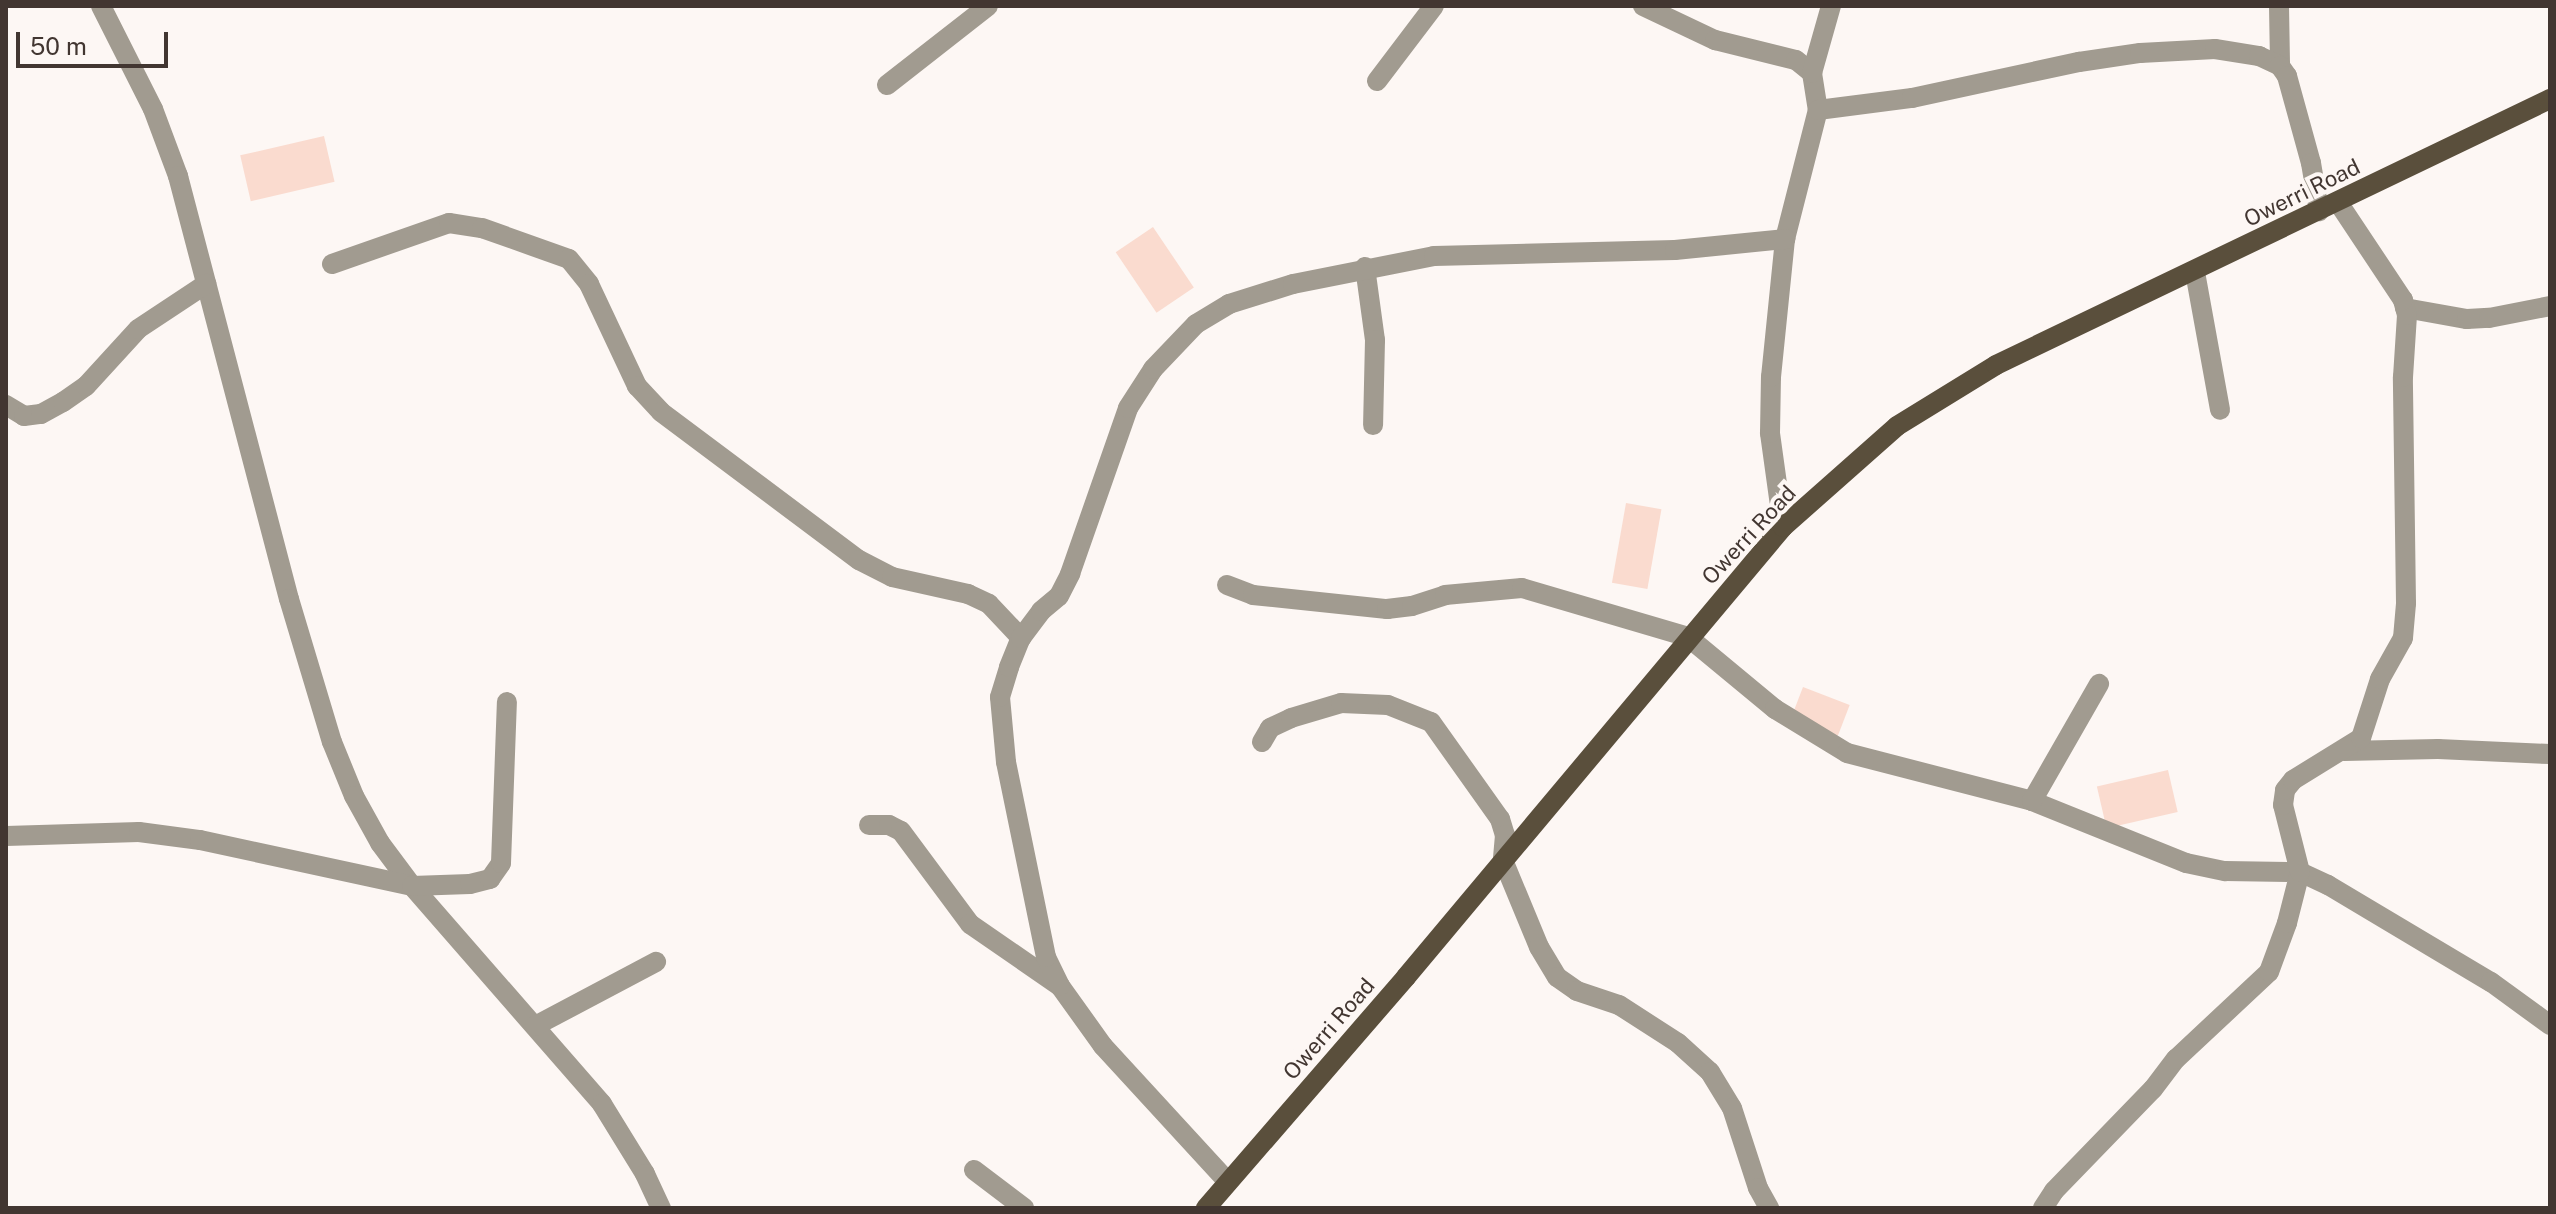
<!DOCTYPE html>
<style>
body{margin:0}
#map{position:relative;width:2556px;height:1214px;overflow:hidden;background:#fdf7f4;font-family:"Public Sans",sans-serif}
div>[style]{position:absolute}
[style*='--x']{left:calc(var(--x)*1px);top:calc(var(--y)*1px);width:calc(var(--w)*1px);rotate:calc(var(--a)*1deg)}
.building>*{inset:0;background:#fadbcf;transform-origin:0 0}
.minor>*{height:20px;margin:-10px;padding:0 10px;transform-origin:10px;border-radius:10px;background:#a19b90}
.major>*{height:20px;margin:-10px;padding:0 10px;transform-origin:10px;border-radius:10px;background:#5a4f3c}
span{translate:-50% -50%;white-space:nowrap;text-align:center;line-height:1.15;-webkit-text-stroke:8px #fdf7f4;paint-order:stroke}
.street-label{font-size:22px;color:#423631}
.frame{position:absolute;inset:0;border:8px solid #423631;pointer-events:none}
.scale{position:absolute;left:16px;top:32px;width:152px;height:36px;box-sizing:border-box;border:4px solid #423631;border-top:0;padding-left:10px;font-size:24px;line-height:28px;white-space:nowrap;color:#423631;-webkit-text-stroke:6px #fdf7f4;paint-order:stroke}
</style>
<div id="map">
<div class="building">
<i style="left:324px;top:136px;width:47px;height:86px;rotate:77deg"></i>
<i style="left:1153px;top:227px;width:73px;height:45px;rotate:56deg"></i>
<i style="left:1626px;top:503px;width:36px;height:81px;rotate:10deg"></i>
<i style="left:1803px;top:687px;width:50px;height:33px;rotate:21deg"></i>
<i style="left:2168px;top:770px;width:43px;height:73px;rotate:77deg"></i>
</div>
<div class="minor">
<i style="--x:101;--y:6;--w:115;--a:63.2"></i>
<i style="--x:153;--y:109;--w:72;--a:69.5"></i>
<i style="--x:178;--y:176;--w:437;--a:75.3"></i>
<i style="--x:289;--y:599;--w:149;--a:73.3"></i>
<i style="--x:332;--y:742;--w:58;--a:67.8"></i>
<i style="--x:354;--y:796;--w:54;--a:61"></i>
<i style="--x:380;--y:843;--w:54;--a:53.3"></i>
<i style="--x:412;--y:886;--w:289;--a:48.9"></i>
<i style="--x:602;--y:1104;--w:82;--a:58.4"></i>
<i style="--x:645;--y:1174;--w:38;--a:65"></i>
<i style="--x:1643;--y:6;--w:80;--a:25.3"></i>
<i style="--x:1715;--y:40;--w:83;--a:13.9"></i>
<i style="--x:1796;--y:60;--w:21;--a:39"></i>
<i style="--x:1812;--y:73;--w:37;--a:81"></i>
<i style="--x:2279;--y:6;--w:60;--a:89"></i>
<i style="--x:1812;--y:73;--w:70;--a:-74.2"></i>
<i style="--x:1377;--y:81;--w:94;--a:-52.8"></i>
<i style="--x:887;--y:85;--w:128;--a:-38"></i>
<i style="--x:332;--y:264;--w:124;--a:-19.3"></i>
<i style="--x:449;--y:223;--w:33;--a:9"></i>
<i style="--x:482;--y:228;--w:92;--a:19.6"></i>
<i style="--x:569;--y:259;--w:32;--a:51"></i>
<i style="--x:589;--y:284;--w:113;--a:64.8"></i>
<i style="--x:637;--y:386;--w:35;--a:47"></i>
<i style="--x:661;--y:412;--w:247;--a:36.8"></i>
<i style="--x:859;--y:560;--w:37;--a:27"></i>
<i style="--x:892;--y:577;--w:78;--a:12.6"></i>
<i style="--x:968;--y:594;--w:23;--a:25"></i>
<i style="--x:989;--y:604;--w:47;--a:46.7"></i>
<i style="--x:1365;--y:267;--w:74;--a:82.2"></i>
<i style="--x:1375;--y:340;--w:85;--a:91.3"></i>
<i style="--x:2195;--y:272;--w:140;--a:79.7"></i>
<i style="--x:2405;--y:308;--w:63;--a:10.1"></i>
<i style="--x:2467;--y:319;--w:22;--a:-3"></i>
<i style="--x:2489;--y:318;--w:62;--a:-11.1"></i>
<i style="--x:6;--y:405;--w:21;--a:31"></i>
<i style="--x:24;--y:416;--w:17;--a:-7"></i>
<i style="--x:41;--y:414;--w:25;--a:-29"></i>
<i style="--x:63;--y:402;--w:28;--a:-35"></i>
<i style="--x:86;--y:386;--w:77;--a:-47.6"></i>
<i style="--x:138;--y:329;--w:82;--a:-33.5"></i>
<i style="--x:1783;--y:527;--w:95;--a:-97.9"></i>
<i style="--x:1770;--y:433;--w:56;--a:-89"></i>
<i style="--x:1771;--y:377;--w:139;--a:-84.2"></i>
<i style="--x:1785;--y:239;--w:133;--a:-75.7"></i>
<i style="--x:1818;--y:110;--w:95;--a:-7.3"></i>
<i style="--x:1912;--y:98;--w:171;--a:-12.2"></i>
<i style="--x:2079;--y:62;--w:62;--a:-8.4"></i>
<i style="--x:2140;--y:53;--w:75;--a:-3.1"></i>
<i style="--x:2215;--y:49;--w:45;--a:9"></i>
<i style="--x:2259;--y:56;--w:23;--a:25"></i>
<i style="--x:2280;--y:66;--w:12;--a:55"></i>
<i style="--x:2287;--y:76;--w:90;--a:74.6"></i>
<i style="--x:2311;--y:163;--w:49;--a:80.5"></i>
<i style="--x:1227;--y:585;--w:28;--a:21"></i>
<i style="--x:1253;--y:595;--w:135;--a:6"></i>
<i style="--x:1387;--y:609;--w:25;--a:-7"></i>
<i style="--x:1412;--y:606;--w:35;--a:-18"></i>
<i style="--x:1445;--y:595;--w:77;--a:-5.2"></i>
<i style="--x:1522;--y:588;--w:173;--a:16.4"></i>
<i style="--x:1688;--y:637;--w:113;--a:39.6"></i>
<i style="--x:1775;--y:709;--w:84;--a:31.4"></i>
<i style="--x:1847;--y:753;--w:191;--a:14.5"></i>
<i style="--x:2032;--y:801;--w:166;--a:21.9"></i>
<i style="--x:2186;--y:863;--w:40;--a:12"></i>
<i style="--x:2225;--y:871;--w:75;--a:0.8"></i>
<i style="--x:2300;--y:872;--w:31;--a:25"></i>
<i style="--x:2328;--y:885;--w:190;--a:30.8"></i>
<i style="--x:2491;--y:982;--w:73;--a:36.1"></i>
<i style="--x:1262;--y:742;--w:16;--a:-60"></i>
<i style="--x:1270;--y:728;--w:23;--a:-25"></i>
<i style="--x:1291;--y:718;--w:52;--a:-16.7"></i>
<i style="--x:1341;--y:703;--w:47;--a:2.4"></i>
<i style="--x:1388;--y:705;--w:46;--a:21.6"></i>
<i style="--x:1431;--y:722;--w:119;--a:54.6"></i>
<i style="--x:1500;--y:819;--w:17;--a:73"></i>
<i style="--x:1505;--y:835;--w:25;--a:95"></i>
<i style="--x:1503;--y:860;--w:94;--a:67.5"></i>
<i style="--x:1539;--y:947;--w:35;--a:59"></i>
<i style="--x:1557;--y:977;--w:24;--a:35"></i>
<i style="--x:1577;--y:991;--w:44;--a:18.4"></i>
<i style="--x:1619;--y:1005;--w:70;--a:32.8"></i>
<i style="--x:1678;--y:1043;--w:43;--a:42.2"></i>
<i style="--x:1710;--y:1072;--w:42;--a:58.6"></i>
<i style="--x:1732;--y:1108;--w:84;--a:72"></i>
<i style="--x:1758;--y:1188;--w:23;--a:61"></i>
<i style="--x:2344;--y:751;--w:94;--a:-1.2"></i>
<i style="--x:2438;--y:749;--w:112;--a:2.6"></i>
<i style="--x:2032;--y:801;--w:135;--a:-60.2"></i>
<i style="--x:869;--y:825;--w:20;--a:0"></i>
<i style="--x:889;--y:825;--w:13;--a:27"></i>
<i style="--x:901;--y:831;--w:116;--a:53.4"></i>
<i style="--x:970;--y:924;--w:109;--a:34.6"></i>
<i style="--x:6;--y:836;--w:133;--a:-1.7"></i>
<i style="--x:139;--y:832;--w:62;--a:7.5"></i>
<i style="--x:200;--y:840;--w:217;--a:12.2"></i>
<i style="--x:412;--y:886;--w:58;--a:-2"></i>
<i style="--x:470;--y:884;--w:21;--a:-14"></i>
<i style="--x:490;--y:879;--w:19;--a:-55"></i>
<i style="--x:501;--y:863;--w:161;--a:-87.9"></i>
<i style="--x:535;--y:1026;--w:137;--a:-27.9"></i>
<i style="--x:974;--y:1170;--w:63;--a:37.2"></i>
<i style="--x:1228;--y:1182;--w:185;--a:-132.6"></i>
<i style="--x:1103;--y:1046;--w:74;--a:-125.6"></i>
<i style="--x:1060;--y:986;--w:32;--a:-116"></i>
<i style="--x:1046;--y:957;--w:199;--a:-101.6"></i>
<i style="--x:1006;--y:762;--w:65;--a:-95.3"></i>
<i style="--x:1000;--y:697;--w:31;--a:-73"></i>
<i style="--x:1009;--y:667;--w:31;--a:-68"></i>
<i style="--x:1021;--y:638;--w:34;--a:-53"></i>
<i style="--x:1041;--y:611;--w:23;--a:-40"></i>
<i style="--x:1059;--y:596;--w:25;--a:-63"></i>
<i style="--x:1070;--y:574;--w:176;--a:-70.7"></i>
<i style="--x:1128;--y:408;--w:46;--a:-57.3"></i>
<i style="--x:1153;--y:369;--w:62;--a:-46.3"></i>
<i style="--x:1196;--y:324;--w:39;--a:-31"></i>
<i style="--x:1229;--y:304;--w:67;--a:-17.4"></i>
<i style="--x:1293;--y:284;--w:144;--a:-11.2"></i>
<i style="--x:1434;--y:256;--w:241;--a:-1.4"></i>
<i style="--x:1675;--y:250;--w:111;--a:-5.7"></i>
<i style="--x:2043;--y:1208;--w:20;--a:-57"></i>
<i style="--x:2054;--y:1191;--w:142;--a:-45.9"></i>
<i style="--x:2153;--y:1089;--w:38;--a:-53"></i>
<i style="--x:2176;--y:1059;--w:127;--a:-43.1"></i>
<i style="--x:2269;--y:972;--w:52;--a:-69.8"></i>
<i style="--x:2287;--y:923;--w:53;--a:-75.7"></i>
<i style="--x:2300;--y:872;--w:69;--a:-104.2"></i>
<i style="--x:2283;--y:805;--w:15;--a:-82"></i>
<i style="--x:2285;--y:790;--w:13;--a:-51"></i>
<i style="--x:2293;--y:780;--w:80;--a:-31.7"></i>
<i style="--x:2361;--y:738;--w:62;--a:-72.1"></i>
<i style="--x:2380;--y:679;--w:47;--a:-60.7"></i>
<i style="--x:2403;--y:638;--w:35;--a:-85"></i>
<i style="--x:2406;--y:603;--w:226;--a:-90.8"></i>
<i style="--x:2403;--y:377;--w:62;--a:-86.3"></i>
<i style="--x:2407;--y:315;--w:16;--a:-105"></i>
<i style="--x:2403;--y:300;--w:118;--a:-123.6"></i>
</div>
<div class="major">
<i style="--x:1206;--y:1208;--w:306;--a:-49.1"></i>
<i style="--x:1406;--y:977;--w:587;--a:-50.04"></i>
<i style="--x:1783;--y:527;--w:152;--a:-41.5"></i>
<i style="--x:1897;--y:426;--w:116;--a:-31.6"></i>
<i style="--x:1996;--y:365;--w:615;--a:-25.65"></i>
</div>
<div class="street-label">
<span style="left:2302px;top:193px;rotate:-26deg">Owerri Road</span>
<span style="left:1749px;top:535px;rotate:-47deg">Owerri Road</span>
<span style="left:1329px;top:1029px;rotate:-49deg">Owerri Road</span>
</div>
<div class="frame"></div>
<div class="scale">50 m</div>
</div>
